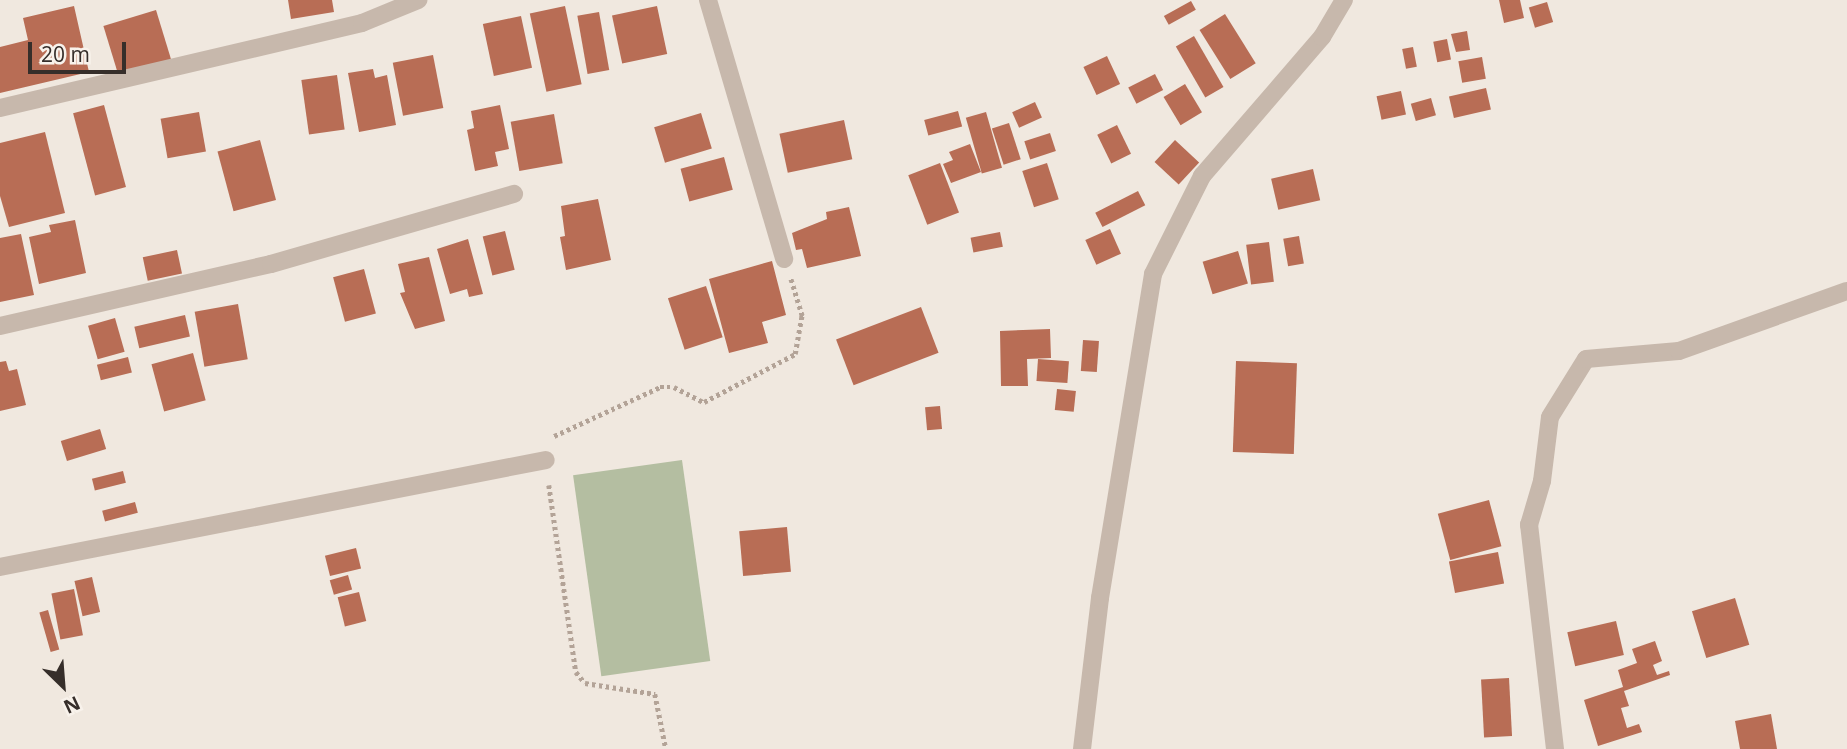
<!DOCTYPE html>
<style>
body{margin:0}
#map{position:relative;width:1847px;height:749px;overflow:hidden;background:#f0e8df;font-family:"Open Sans",sans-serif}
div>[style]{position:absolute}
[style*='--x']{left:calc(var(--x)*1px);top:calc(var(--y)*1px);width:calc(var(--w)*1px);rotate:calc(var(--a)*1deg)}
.green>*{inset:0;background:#b4bea1;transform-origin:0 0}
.building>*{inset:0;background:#b86d55;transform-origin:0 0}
.path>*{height:4.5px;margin-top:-2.25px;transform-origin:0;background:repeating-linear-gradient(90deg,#b3a397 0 3.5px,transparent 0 7px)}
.minor>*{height:18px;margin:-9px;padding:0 9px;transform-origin:9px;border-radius:9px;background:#c7b8ac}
span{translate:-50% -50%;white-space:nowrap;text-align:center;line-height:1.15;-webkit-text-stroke:7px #f8f2eb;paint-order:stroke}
.north{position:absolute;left:28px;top:651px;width:70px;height:70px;-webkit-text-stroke:5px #f8f2eb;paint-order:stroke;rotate:155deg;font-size:19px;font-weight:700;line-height:28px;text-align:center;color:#362e2a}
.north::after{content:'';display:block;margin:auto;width:24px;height:32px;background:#362e2a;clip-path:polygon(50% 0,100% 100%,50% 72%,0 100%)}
.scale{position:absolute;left:28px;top:42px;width:98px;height:32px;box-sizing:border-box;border:4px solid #362e2a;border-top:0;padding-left:9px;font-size:21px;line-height:24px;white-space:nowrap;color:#362e2a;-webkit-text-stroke:5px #f8f2eb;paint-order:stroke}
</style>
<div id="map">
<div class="green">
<i style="left:682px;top:460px;width:203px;height:110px;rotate:82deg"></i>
</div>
<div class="building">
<i style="clip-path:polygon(288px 0,332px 0,334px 12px,291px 19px)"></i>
<i style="clip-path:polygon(1499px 0,1520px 0,1524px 18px,1504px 23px)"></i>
<i style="left:1191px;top:1px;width:10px;height:31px;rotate:61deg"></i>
<i style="left:1547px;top:2px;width:21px;height:19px;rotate:73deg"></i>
<i style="clip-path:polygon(74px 6px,89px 72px,0 93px,0 47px,28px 40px,23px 18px)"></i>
<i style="left:565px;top:6px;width:80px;height:36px;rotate:78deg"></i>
<i style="left:657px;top:6px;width:49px;height:46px;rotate:78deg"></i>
<i style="left:156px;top:10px;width:53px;height:55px;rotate:73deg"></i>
<i style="left:599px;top:12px;width:59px;height:22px;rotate:80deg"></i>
<i style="left:1225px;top:14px;width:58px;height:30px;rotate:58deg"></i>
<i style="left:521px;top:16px;width:53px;height:39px;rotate:78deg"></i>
<i style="clip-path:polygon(1467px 31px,1470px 50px,1456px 52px,1451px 34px)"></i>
<i style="left:1194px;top:36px;width:59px;height:21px;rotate:60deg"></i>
<i style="left:1447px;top:39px;width:21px;height:14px;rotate:79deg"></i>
<i style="left:1413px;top:47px;width:20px;height:11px;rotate:79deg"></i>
<i style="left:433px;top:55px;width:54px;height:41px;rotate:79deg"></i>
<i style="left:1107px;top:56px;width:31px;height:26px;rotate:65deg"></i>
<i style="left:1482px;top:57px;width:22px;height:24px;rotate:80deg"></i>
<i style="clip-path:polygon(373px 69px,375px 78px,387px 75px,396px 125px,359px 132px,348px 73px)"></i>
<i style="left:1155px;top:74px;width:18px;height:30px;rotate:63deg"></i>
<i style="left:337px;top:75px;width:55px;height:36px;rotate:82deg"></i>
<i style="left:1185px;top:84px;width:33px;height:25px;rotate:59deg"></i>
<i style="left:1486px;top:88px;width:22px;height:38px;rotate:77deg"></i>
<i style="left:1401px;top:91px;width:24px;height:25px;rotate:78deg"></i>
<i style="left:1431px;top:98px;width:18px;height:21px;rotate:74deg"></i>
<i style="left:1035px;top:102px;width:17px;height:25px;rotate:66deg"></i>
<i style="left:104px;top:105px;width:85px;height:32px;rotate:75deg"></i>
<i style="clip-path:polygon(500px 105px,509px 149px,495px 152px,498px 166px,475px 171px,467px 130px,474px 128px,471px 111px)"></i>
<i style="left:958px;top:111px;width:16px;height:35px;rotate:75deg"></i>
<i style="left:199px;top:112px;width:40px;height:39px;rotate:80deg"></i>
<i style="left:986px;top:112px;width:58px;height:21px;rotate:74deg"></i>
<i style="left:701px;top:113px;width:37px;height:49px;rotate:73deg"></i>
<i style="left:554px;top:114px;width:50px;height:44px;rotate:80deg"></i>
<i style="left:844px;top:120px;width:40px;height:66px;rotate:78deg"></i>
<i style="left:1009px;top:123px;width:38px;height:18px;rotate:72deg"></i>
<i style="left:1117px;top:125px;width:32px;height:22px;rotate:64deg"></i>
<i style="clip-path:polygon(45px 132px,65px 213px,9px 227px,0 196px,0 143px)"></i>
<i style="left:1050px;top:133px;width:19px;height:27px;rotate:72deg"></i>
<i style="left:260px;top:140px;width:62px;height:44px;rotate:75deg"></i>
<i style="left:1175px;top:140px;width:33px;height:30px;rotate:43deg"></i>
<i style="clip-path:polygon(970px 144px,981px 172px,951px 183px,943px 164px,953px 160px,949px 152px)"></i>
<i style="left:724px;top:157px;width:34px;height:45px;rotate:75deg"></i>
<i style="left:940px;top:163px;width:53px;height:34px;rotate:69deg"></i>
<i style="left:1047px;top:163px;width:38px;height:26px;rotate:72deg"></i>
<i style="left:1313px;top:169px;width:32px;height:43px;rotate:77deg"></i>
<i style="left:1138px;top:191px;width:16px;height:48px;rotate:63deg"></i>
<i style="clip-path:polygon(598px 199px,611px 260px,566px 270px,560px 237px,565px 236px,561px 206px)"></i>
<i style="clip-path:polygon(849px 207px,861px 256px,807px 268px,802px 249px,796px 250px,792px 233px,827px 219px,826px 212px)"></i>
<i style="clip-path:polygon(75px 220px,86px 273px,39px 284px,29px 237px,51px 232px,49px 225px)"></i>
<i style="left:1110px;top:229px;width:27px;height:27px;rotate:66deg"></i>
<i style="left:505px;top:231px;width:40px;height:23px;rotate:76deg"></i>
<i style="left:1000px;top:232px;width:15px;height:30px;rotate:79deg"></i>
<i style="clip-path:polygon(21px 234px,34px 295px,0 302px,0 238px)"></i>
<i style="left:1299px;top:236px;width:28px;height:16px;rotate:80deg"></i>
<i style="clip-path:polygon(468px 239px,483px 294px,469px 297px,467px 289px,450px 294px,437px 249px)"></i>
<i style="left:1269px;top:242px;width:40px;height:23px;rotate:83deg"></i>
<i style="left:177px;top:250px;width:24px;height:35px;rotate:78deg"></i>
<i style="left:1238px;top:251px;width:34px;height:37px;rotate:73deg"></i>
<i style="clip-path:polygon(429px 257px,445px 321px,415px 329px,400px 293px,405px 292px,398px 264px)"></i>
<i style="clip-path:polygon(772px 261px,786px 315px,762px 322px,768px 343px,729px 353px,709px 279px)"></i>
<i style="left:364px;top:269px;width:46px;height:32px;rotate:75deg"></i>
<i style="left:706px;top:286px;width:54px;height:40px;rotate:72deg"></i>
<i style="left:238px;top:304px;width:56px;height:44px;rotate:80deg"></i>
<i style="left:921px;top:307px;width:49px;height:91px;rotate:69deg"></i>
<i style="left:185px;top:315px;width:22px;height:52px;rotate:77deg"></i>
<i style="left:115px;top:318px;width:35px;height:28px;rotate:74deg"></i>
<i style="clip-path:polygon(1050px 329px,1051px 358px,1027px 359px,1028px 386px,1001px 386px,1000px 331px)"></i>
<i style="left:1083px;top:340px;width:16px;height:31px;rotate:4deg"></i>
<i style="left:193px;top:353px;width:49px;height:43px;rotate:75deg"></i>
<i style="left:128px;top:357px;width:16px;height:32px;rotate:76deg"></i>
<i style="left:1038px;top:359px;width:31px;height:22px;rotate:4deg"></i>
<i style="clip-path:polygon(6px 361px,9px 371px,17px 369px,26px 405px,0 411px,0 362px)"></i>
<i style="left:1236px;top:361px;width:61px;height:91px;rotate:2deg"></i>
<i style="left:1057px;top:389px;width:19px;height:21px;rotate:6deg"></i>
<i style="left:940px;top:406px;width:23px;height:15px;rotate:85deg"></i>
<i style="left:100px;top:429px;width:21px;height:41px;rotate:73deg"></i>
<i style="left:123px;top:471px;width:12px;height:32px;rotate:76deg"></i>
<i style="left:1489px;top:500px;width:48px;height:53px;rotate:75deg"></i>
<i style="left:135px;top:502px;width:11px;height:34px;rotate:75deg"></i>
<i style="left:787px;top:527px;width:45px;height:48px;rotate:85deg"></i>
<i style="left:356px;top:548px;width:21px;height:32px;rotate:76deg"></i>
<i style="left:1498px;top:552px;width:32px;height:50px;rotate:79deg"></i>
<i style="left:348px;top:575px;width:15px;height:19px;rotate:74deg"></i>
<i style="left:92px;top:577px;width:36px;height:18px;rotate:77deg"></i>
<i style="left:74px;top:589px;width:47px;height:23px;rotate:79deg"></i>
<i style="left:359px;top:592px;width:30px;height:22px;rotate:76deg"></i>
<i style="left:1735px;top:598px;width:49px;height:45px;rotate:73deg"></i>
<i style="left:48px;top:610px;width:41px;height:9px;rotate:74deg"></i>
<i style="left:1616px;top:621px;width:35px;height:50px;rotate:77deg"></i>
<i style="clip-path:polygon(1655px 641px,1662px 661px,1653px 665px,1657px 675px,1669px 671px,1670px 675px,1624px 691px,1629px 706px,1621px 708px,1627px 728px,1639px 724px,1642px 732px,1598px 746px,1584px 700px,1623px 687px,1618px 670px,1637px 663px,1632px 649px)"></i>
<i style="left:1509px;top:678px;width:58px;height:28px;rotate:87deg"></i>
<i style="clip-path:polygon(1771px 714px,1777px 749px,1740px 749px,1735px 721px)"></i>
</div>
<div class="path">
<i style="--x:554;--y:436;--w:117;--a:-24.8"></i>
<i style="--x:660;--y:387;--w:14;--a:0"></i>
<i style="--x:674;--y:387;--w:34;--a:27"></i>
<i style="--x:704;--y:402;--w:103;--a:-27.8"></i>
<i style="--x:795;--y:354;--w:39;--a:-80"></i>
<i style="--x:802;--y:316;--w:39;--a:-107"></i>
<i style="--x:549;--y:485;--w:189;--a:81.8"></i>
<i style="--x:576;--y:672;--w:14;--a:51"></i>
<i style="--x:585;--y:683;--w:71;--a:8.9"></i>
<i style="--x:655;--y:694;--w:56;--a:78.7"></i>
</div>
<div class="minor">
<i style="--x:708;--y:0;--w:270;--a:73.6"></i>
<i style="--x:0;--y:108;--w:372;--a:-13.2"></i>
<i style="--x:362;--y:23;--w:61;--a:-22.3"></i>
<i style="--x:0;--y:326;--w:278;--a:-12.9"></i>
<i style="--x:271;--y:264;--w:253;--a:-16.1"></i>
<i style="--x:0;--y:567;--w:556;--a:-11.09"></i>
<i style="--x:1082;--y:749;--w:152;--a:-83.2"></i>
<i style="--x:1100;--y:598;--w:328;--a:-80.7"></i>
<i style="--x:1153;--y:274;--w:110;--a:-63.4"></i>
<i style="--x:1202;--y:176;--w:184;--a:-49.2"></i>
<i style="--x:1322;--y:37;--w:43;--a:-59.3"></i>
<i style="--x:1555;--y:749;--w:226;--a:-96.6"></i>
<i style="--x:1529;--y:525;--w:46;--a:-73.5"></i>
<i style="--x:1542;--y:481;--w:64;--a:-82.9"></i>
<i style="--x:1550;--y:417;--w:68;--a:-58.2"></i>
<i style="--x:1586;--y:359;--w:93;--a:-4.9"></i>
<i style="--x:1679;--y:351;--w:178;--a:-19.7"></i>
</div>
<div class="north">N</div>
<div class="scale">20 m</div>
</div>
